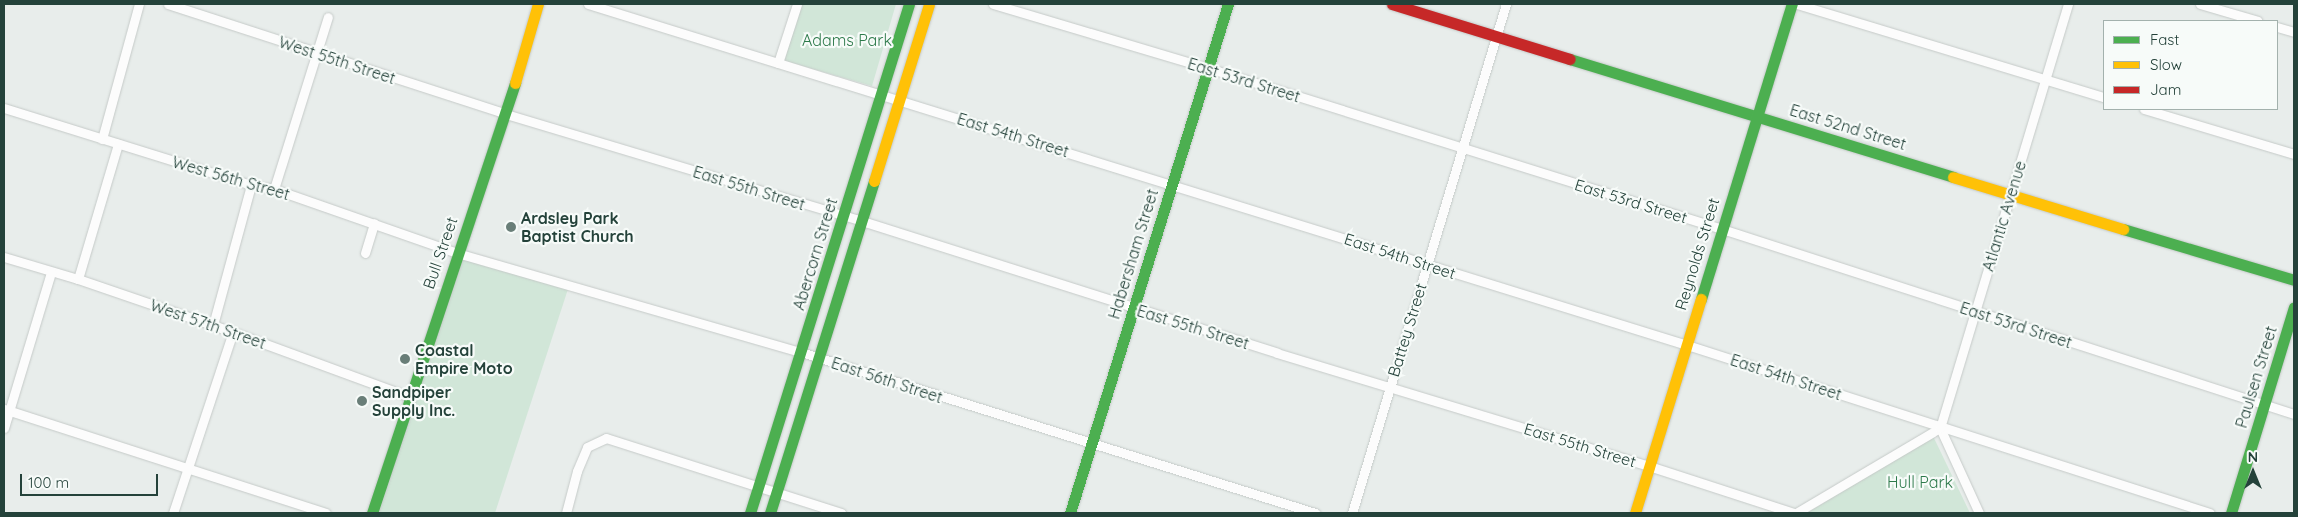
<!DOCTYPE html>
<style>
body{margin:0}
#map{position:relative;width:2298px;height:517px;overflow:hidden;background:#e8edeb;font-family:Quicksand,sans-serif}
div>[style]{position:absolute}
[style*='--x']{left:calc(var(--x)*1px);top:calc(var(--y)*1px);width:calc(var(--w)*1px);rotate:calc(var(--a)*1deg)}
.green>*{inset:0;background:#d1e6d8}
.roads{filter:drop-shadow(0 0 1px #c5cac8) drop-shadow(0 0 1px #c5cac8)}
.street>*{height:9px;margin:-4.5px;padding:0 4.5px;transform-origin:4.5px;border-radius:4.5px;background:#fcfcfc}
.fast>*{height:11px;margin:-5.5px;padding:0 5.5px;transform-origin:5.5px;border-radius:5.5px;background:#4caf50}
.slow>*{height:11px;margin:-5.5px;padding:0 5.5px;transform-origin:5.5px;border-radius:5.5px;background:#ffc107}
.jam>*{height:11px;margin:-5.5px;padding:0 5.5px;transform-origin:5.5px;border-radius:5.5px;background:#c62828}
.dots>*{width:14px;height:14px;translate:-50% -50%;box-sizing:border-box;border:2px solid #f7fbf9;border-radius:50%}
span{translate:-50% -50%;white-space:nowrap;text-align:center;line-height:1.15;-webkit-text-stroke:4.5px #f7fbf9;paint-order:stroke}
.park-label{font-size:16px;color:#2d7a4b}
.street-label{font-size:16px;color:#24423a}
.poi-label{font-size:16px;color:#24423a;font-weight:700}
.left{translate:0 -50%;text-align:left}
.frame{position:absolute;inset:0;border:5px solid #24423a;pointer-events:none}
.legend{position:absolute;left:2103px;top:20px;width:175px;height:90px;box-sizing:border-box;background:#f7fbf9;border:1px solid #a3b1ad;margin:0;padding:6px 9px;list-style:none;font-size:15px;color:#24423a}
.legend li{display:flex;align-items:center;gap:10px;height:25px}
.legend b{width:25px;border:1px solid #a3b1ad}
.north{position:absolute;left:2228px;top:447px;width:50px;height:50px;-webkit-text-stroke:4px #f7fbf9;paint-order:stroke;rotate:0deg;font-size:14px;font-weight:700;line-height:20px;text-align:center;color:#24423a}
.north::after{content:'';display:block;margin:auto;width:18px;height:22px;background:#24423a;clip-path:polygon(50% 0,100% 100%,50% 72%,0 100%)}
.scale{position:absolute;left:20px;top:474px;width:138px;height:22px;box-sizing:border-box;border:2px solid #24423a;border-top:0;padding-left:6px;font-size:15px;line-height:18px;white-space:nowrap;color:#24423a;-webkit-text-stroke:4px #f7fbf9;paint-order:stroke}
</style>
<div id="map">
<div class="green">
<i style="clip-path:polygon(800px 4px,896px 4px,872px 86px,782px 60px)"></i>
<i style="clip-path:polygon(457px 253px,569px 286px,495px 513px,372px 513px)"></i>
<i style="clip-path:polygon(1933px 436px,1970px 513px,1807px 513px)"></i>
</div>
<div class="roads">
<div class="street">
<i style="--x:168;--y:4;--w:355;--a:18"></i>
<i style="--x:506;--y:114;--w:372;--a:16.7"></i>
<i style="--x:862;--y:221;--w:435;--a:17.6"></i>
<i style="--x:1277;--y:353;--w:389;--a:16.9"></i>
<i style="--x:1649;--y:466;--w:152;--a:18"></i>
<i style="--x:588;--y:4;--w:1151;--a:17.24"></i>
<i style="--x:1687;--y:345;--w:549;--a:17.81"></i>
<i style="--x:993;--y:4;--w:224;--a:16.6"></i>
<i style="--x:1208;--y:68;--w:539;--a:17.39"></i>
<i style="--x:1722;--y:229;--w:601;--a:17.92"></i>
<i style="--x:1797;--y:4;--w:321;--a:16.9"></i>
<i style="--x:2200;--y:4;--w:60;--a:16.3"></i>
<i style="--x:2277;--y:27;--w:18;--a:16"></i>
<i style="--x:778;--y:63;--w:62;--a:-72.1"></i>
<i style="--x:4;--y:108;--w:259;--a:17.3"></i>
<i style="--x:251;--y:185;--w:23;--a:10"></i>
<i style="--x:274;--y:189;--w:194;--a:19.3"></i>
<i style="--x:457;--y:253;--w:358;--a:16.1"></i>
<i style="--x:801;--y:352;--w:539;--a:17.39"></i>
<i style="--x:2144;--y:109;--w:157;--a:16.7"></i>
<i style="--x:102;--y:139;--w:140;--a:-74.7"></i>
<i style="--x:274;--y:189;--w:180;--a:-72.6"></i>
<i style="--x:365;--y:253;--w:31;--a:-73"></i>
<i style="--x:4;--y:257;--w:77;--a:16.6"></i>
<i style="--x:78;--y:279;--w:164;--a:18.9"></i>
<i style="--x:233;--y:332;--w:189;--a:20.2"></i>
<i style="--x:78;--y:279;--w:141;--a:-73.5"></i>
<i style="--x:213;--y:325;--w:145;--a:-74.8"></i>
<i style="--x:4;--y:409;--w:338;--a:17.9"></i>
<i style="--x:4;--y:428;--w:163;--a:-73.2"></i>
<i style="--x:173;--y:513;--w:191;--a:-71.7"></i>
<i style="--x:566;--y:513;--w:43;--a:-75.3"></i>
<i style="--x:577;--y:471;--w:26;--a:-67"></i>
<i style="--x:587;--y:447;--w:21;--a:-25"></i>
<i style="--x:606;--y:438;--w:247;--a:17.7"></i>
<i style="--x:1352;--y:513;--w:532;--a:-73.17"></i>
<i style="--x:1796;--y:513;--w:167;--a:-30.6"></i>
<i style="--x:1979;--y:513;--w:94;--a:-114.6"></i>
<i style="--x:1940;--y:428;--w:443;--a:-73.2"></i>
</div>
<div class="fast">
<i style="--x:1570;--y:59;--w:401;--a:17.1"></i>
<i style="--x:2123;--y:229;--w:178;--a:16.6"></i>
<i style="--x:1701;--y:299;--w:309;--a:-72.9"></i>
<i style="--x:372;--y:513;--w:453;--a:-71.6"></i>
<i style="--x:750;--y:513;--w:533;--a:-72.65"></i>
<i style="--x:770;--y:513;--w:348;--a:-72.6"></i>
<i style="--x:1070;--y:513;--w:533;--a:-72.76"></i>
<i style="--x:2231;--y:513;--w:215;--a:-73"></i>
</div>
<div class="slow">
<i style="--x:515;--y:83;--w:82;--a:-73.8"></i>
<i style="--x:1953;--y:177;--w:178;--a:17"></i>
<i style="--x:874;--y:181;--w:185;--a:-72.7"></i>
<i style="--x:1635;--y:513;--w:224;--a:-72.9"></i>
</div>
<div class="jam">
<i style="--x:1392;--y:4;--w:186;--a:17.2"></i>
</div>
</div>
<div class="dots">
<i style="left:511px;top:227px;background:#697e78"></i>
<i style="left:405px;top:359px;background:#697e78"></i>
<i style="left:362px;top:401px;background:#697e78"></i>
</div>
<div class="park-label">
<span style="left:847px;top:40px">Adams Park</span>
<span style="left:1920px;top:482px">Hull Park</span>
</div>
<div class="street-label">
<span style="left:337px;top:60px;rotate:18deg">West 55th Street</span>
<span style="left:1244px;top:80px;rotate:17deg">East 53rd Street</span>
<span style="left:1848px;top:127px;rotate:17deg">East 52nd Street</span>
<span style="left:1013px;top:135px;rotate:17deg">East 54th Street</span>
<span style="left:231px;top:178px;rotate:16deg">West 56th Street</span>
<span style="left:749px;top:188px;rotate:17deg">East 55th Street</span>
<span style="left:1631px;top:201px;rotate:17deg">East 53rd Street</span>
<span style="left:2004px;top:216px;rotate:-73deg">Atlantic Avenue</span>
<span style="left:440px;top:253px;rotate:-71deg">Bull Street</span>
<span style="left:815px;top:254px;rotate:-73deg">Abercorn Street</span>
<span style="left:1133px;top:254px;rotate:-73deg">Habersham Street</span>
<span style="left:1697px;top:254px;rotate:-73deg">Reynolds Street</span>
<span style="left:1400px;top:256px;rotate:18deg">East 54th Street</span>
<span style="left:208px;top:324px;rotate:19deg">West 57th Street</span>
<span style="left:2016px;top:325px;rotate:18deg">East 53rd Street</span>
<span style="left:1193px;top:327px;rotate:17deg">East 55th Street</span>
<span style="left:1407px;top:330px;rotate:-73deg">Battey Street</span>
<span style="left:1786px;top:377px;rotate:18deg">East 54th Street</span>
<span style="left:2256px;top:377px;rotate:-73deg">Paulsen Street</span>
<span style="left:887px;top:380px;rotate:18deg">East 56th Street</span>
<span style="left:1580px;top:445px;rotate:17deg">East 55th Street</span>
</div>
<div class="poi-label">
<span class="left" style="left:521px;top:227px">Ardsley Park<br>Baptist Church</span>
<span class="left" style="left:415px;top:359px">Coastal<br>Empire Moto</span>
<span class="left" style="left:372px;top:401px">Sandpiper<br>Supply Inc.</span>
</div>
<div class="frame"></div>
<ul class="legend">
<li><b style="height:6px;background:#4caf50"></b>Fast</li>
<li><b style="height:6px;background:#ffc107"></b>Slow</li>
<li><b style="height:6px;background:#c62828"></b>Jam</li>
</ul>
<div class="north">N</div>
<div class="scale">100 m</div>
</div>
